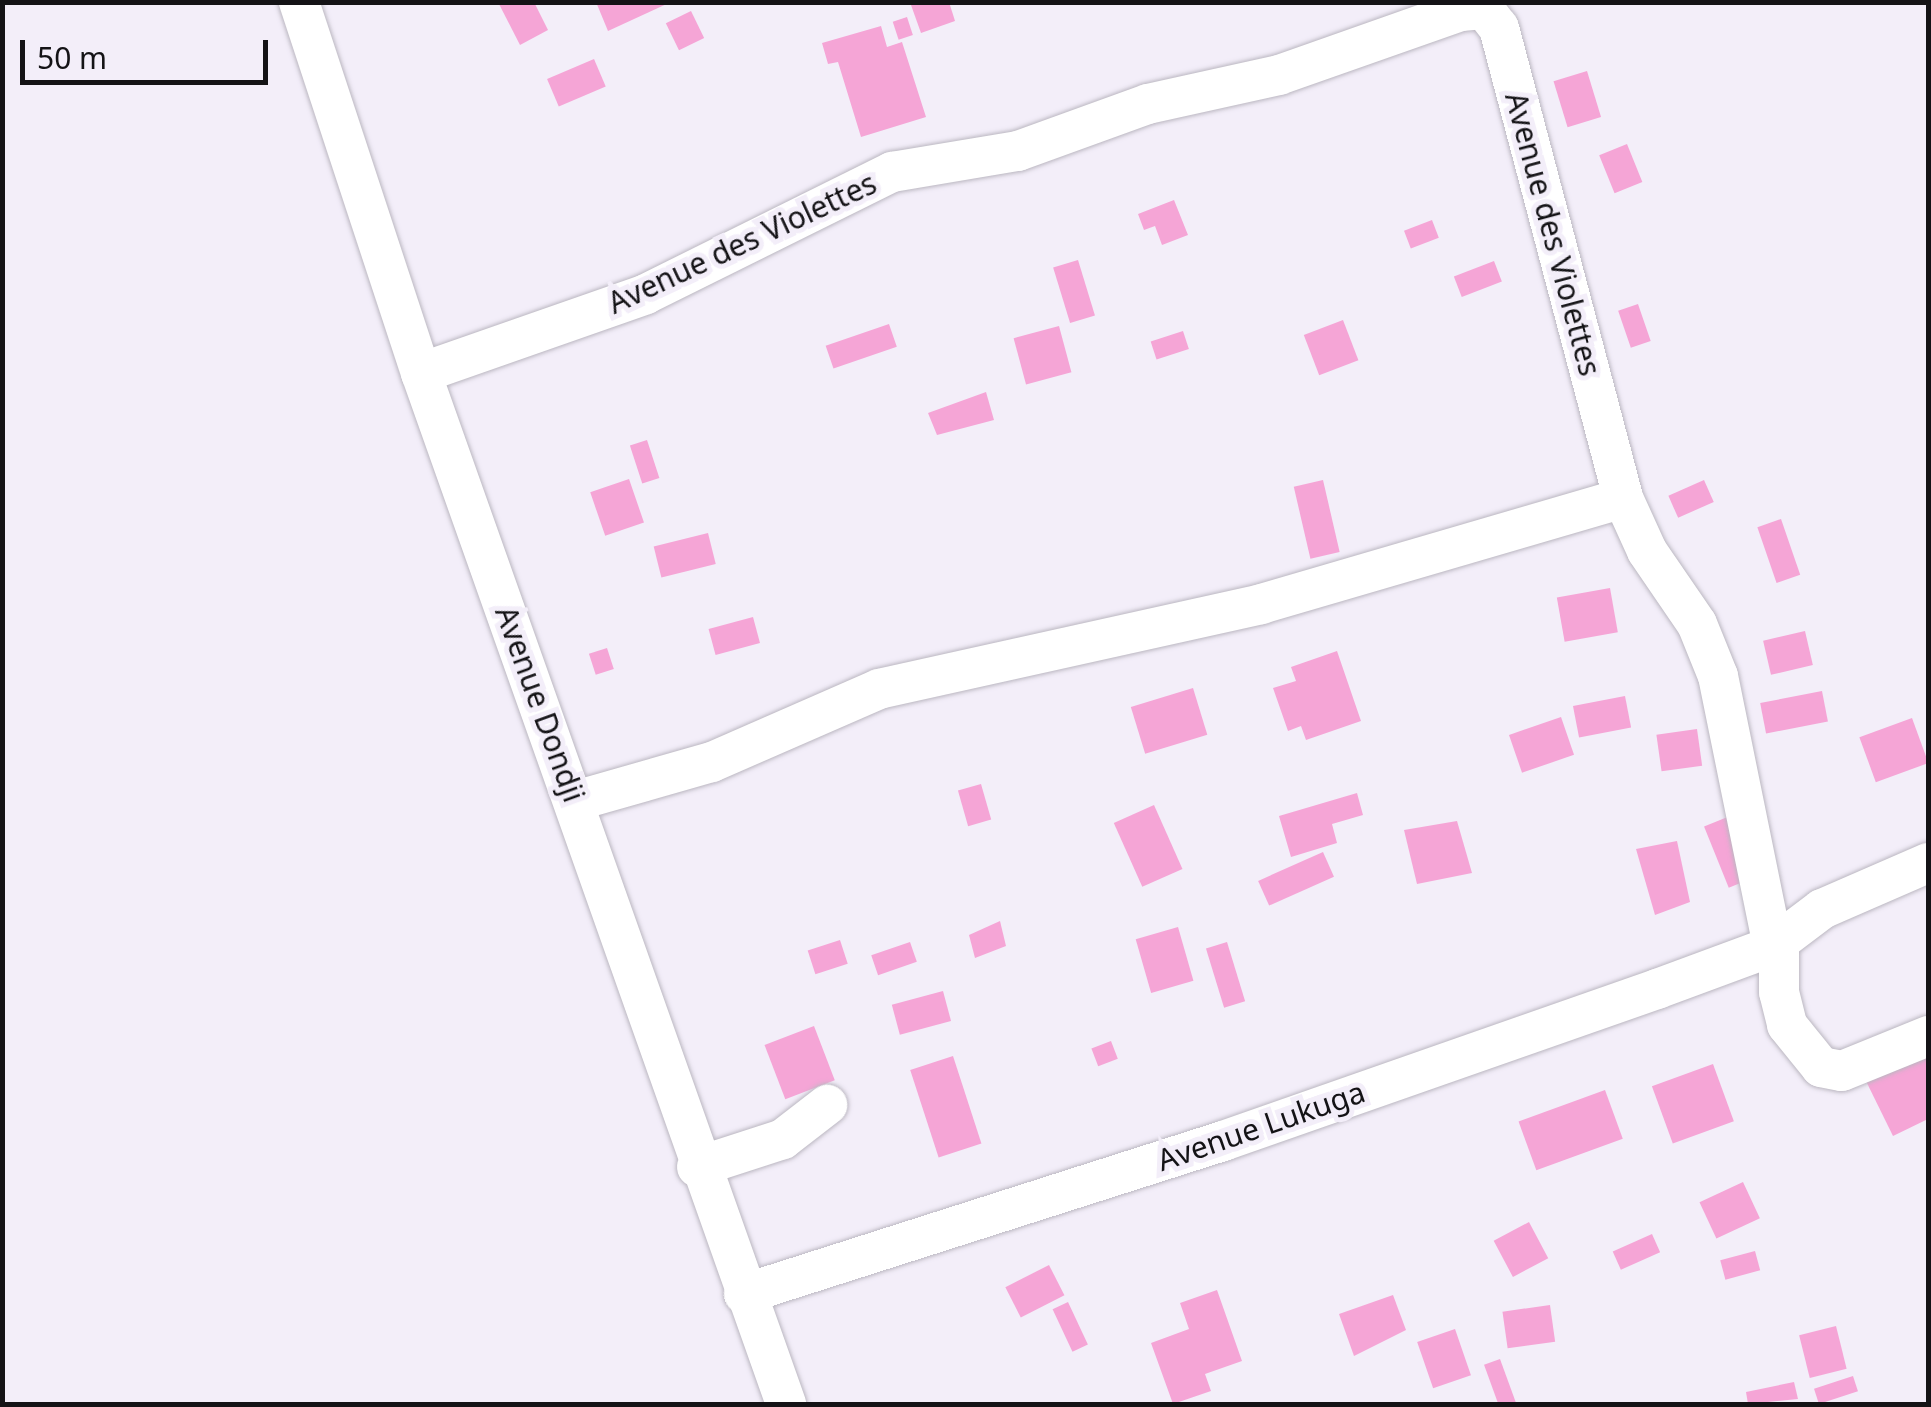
<!DOCTYPE html>
<style>
body{margin:0}
#map{position:relative;width:1931px;height:1407px;overflow:hidden;background:#f3eef9;font-family:"Noto Sans",sans-serif}
div>[style]{position:absolute}
[style*='--x']{left:calc(var(--x)*1px);top:calc(var(--y)*1px);width:calc(var(--w)*1px);rotate:calc(var(--a)*1deg)}
.building>*{inset:0;background:#f5a5d6;transform-origin:0 0}
.roads{filter:drop-shadow(0 0 2px #bbb7c1) drop-shadow(0 0 2px #bbb7c1)}
.minor>*{height:40px;margin:-20px;padding:0 20px;transform-origin:20px;border-radius:20px;background:#fff}
span{translate:-50% -50%;white-space:nowrap;text-align:center;line-height:1.15;-webkit-text-stroke:10px #f3eef9;paint-order:stroke}
.street-label{font-size:30px;color:#141316}
.frame{position:absolute;inset:0;border:5px solid #141316;pointer-events:none}
.scale{position:absolute;left:20px;top:40px;width:248px;height:45px;box-sizing:border-box;border:5px solid #141316;border-top:0;padding-left:12px;font-size:30px;line-height:35px;white-space:nowrap;color:#141316;-webkit-text-stroke:8px #f3eef9;paint-order:stroke}
</style>
<div id="map">
<div class="building">
<i style="clip-path:polygon(534px 2px,548px 30px,520px 45px,499px 4px)"></i>
<i style="clip-path:polygon(596px 2px,671px 2px,608px 31px)"></i>
<i style="clip-path:polygon(949px 2px,955px 21px,921px 33px,911px 5px)"></i>
<i style="left:691px;top:11px;width:30px;height:28px;rotate:64deg"></i>
<i style="left:907px;top:17px;width:19px;height:15px;rotate:72deg"></i>
<i style="clip-path:polygon(881px 26px,887px 47px,902px 42px,926px 117px,861px 137px,838px 62px,828px 64px,822px 43px)"></i>
<i style="left:594px;top:59px;width:30px;height:51px;rotate:67deg"></i>
<i style="left:1587px;top:71px;width:48px;height:35px;rotate:73deg"></i>
<i style="left:1627px;top:144px;width:41px;height:30px;rotate:68deg"></i>
<i style="clip-path:polygon(1174px 200px,1188px 235px,1162px 245px,1155px 226px,1144px 230px,1138px 214px)"></i>
<i style="left:1432px;top:220px;width:19px;height:30px;rotate:69deg"></i>
<i style="left:1078px;top:260px;width:58px;height:26px;rotate:73deg"></i>
<i style="left:1494px;top:261px;width:22px;height:43px;rotate:69deg"></i>
<i style="left:1638px;top:304px;width:39px;height:21px;rotate:71deg"></i>
<i style="left:1343px;top:320px;width:43px;height:42px;rotate:69deg"></i>
<i style="left:889px;top:324px;width:24px;height:67px;rotate:71deg"></i>
<i style="left:1059px;top:326px;width:48px;height:47px;rotate:75deg"></i>
<i style="left:1183px;top:331px;width:19px;height:34px;rotate:72deg"></i>
<i style="clip-path:polygon(986px 392px,994px 420px,937px 435px,928px 413px)"></i>
<i style="left:647px;top:440px;width:40px;height:18px;rotate:72deg"></i>
<i style="left:629px;top:479px;width:46px;height:41px;rotate:71deg"></i>
<i style="left:1323px;top:480px;width:74px;height:30px;rotate:77deg"></i>
<i style="left:1704px;top:480px;width:24px;height:39px;rotate:66deg"></i>
<i style="left:1781px;top:519px;width:59px;height:25px;rotate:71deg"></i>
<i style="left:708px;top:533px;width:32px;height:56px;rotate:76deg"></i>
<i style="left:1610px;top:588px;width:45px;height:54px;rotate:80deg"></i>
<i style="left:753px;top:617px;width:27px;height:46px;rotate:75deg"></i>
<i style="left:1805px;top:631px;width:35px;height:43px;rotate:77deg"></i>
<i style="left:607px;top:648px;width:22px;height:19px;rotate:72deg"></i>
<i style="clip-path:polygon(1337px 651px,1361px 721px,1306px 740px,1301px 726px,1288px 731px,1273px 688px,1296px 681px,1291px 667px)"></i>
<i style="left:1193px;top:688px;width:49px;height:65px;rotate:73deg"></i>
<i style="left:1822px;top:691px;width:31px;height:63px;rotate:79deg"></i>
<i style="left:1625px;top:696px;width:32px;height:53px;rotate:79deg"></i>
<i style="left:1561px;top:717px;width:40px;height:55px;rotate:71deg"></i>
<i style="left:1912px;top:718px;width:48px;height:56px;rotate:70deg"></i>
<i style="left:1697px;top:729px;width:37px;height:41px;rotate:82deg"></i>
<i style="left:981px;top:784px;width:37px;height:24px;rotate:74deg"></i>
<i style="clip-path:polygon(1357px 793px,1363px 815px,1332px 824px,1337px 843px,1291px 857px,1279px 816px)"></i>
<i style="left:1154px;top:805px;width:70px;height:44px;rotate:66deg"></i>
<i style="left:1730px;top:816px;width:66px;height:28px;rotate:68deg"></i>
<i style="clip-path:polygon(1457px 821px,1472px 873px,1417px 884px,1404px 830px)"></i>
<i style="clip-path:polygon(1677px 841px,1690px 902px,1655px 915px,1636px 849px)"></i>
<i style="left:1323px;top:852px;width:27px;height:71px;rotate:66deg"></i>
<i style="clip-path:polygon(1000px 921px,1006px 946px,975px 958px,969px 935px)"></i>
<i style="left:1178px;top:927px;width:56px;height:44px;rotate:74deg"></i>
<i style="left:840px;top:940px;width:25px;height:34px;rotate:72deg"></i>
<i style="left:910px;top:942px;width:21px;height:41px;rotate:71deg"></i>
<i style="left:1227px;top:942px;width:62px;height:22px;rotate:73deg"></i>
<i style="left:943px;top:991px;width:31px;height:53px;rotate:75deg"></i>
<i style="left:814px;top:1026px;width:58px;height:53px;rotate:69deg"></i>
<i style="left:1111px;top:1041px;width:19px;height:21px;rotate:69deg"></i>
<i style="clip-path:polygon(1928px 1043px,1928px 1119px,1893px 1136px,1863px 1075px)"></i>
<i style="left:953px;top:1056px;width:92px;height:45px;rotate:72deg"></i>
<i style="left:1713px;top:1064px;width:61px;height:65px;rotate:70deg"></i>
<i style="left:1605px;top:1090px;width:52px;height:92px;rotate:70deg"></i>
<i style="left:1743px;top:1182px;width:40px;height:48px;rotate:65deg"></i>
<i style="left:1529px;top:1222px;width:41px;height:40px;rotate:62deg"></i>
<i style="left:1652px;top:1234px;width:20px;height:43px;rotate:66deg"></i>
<i style="left:1755px;top:1251px;width:20px;height:36px;rotate:75deg"></i>
<i style="left:1049px;top:1265px;width:34px;height:49px;rotate:63deg"></i>
<i style="clip-path:polygon(1217px 1290px,1242px 1361px,1205px 1374px,1211px 1391px,1173px 1404px,1151px 1343px,1189px 1329px,1180px 1303px)"></i>
<i style="clip-path:polygon(1393px 1295px,1406px 1330px,1354px 1356px,1339px 1314px)"></i>
<i style="left:1068px;top:1302px;width:47px;height:17px;rotate:65deg"></i>
<i style="left:1550px;top:1305px;width:37px;height:48px;rotate:82deg"></i>
<i style="left:1836px;top:1326px;width:44px;height:38px;rotate:76deg"></i>
<i style="left:1455px;top:1329px;width:49px;height:40px;rotate:71deg"></i>
<i style="left:1500px;top:1359px;width:48px;height:17px;rotate:70deg"></i>
<i style="left:1853px;top:1376px;width:16px;height:41px;rotate:72deg"></i>
<i style="clip-path:polygon(1794px 1382px,1798px 1399px,1748px 1404px,1746px 1392px)"></i>
</div>
<div class="roads">
<div class="minor">
<i style="--x:299;--y:2;--w:391;--a:71.8"></i>
<i style="--x:421;--y:373;--w:1094;--a:70.5"></i>
<i style="--x:421;--y:373;--w:238;--a:-19.3"></i>
<i style="--x:646;--y:294;--w:275;--a:-26.4"></i>
<i style="--x:892;--y:172;--w:128;--a:-9.5"></i>
<i style="--x:1018;--y:151;--w:138;--a:-19.9"></i>
<i style="--x:1148;--y:104;--w:134;--a:-12.5"></i>
<i style="--x:1279;--y:75;--w:193;--a:-19.4"></i>
<i style="--x:1461;--y:11;--w:23;--a:-5"></i>
<i style="--x:1484;--y:9;--w:24;--a:52"></i>
<i style="--x:1499;--y:28;--w:486;--a:75.2"></i>
<i style="--x:1623;--y:498;--w:58;--a:65.6"></i>
<i style="--x:1647;--y:551;--w:88;--a:55.6"></i>
<i style="--x:1697;--y:624;--w:56;--a:68"></i>
<i style="--x:1718;--y:676;--w:276;--a:78.5"></i>
<i style="--x:575;--y:801;--w:142;--a:-15.9"></i>
<i style="--x:712;--y:762;--w:182;--a:-23.6"></i>
<i style="--x:879;--y:689;--w:391;--a:-12.5"></i>
<i style="--x:1261;--y:604;--w:377;--a:-16.3"></i>
<i style="--x:1779;--y:940;--w:52;--a:90"></i>
<i style="--x:1779;--y:992;--w:34;--a:76"></i>
<i style="--x:1787;--y:1025;--w:54;--a:51"></i>
<i style="--x:1821;--y:1067;--w:21;--a:11"></i>
<i style="--x:1842;--y:1071;--w:93;--a:-22.1"></i>
<i style="--x:697;--y:1167;--w:90;--a:-18"></i>
<i style="--x:783;--y:1139;--w:56;--a:-37.7"></i>
<i style="--x:744;--y:1294;--w:503;--a:-17.71"></i>
<i style="--x:1223;--y:1141;--w:460;--a:-19.3"></i>
<i style="--x:1657;--y:989;--w:124;--a:-20.3"></i>
<i style="--x:1773;--y:946;--w:61;--a:-37.1"></i>
<i style="--x:1822;--y:909;--w:116;--a:-23.5"></i>
</div>
</div>
<div class="street-label">
<span style="left:1553px;top:234px;rotate:75deg">Avenue des Violettes</span>
<span style="left:742px;top:243px;rotate:-25deg">Avenue des Violettes</span>
<span style="left:540px;top:704px;rotate:70deg">Avenue Dondji</span>
<span style="left:1261px;top:1126px;rotate:-19deg">Avenue Lukuga</span>
</div>
<div class="frame"></div>
<div class="scale">50 m</div>
</div>
